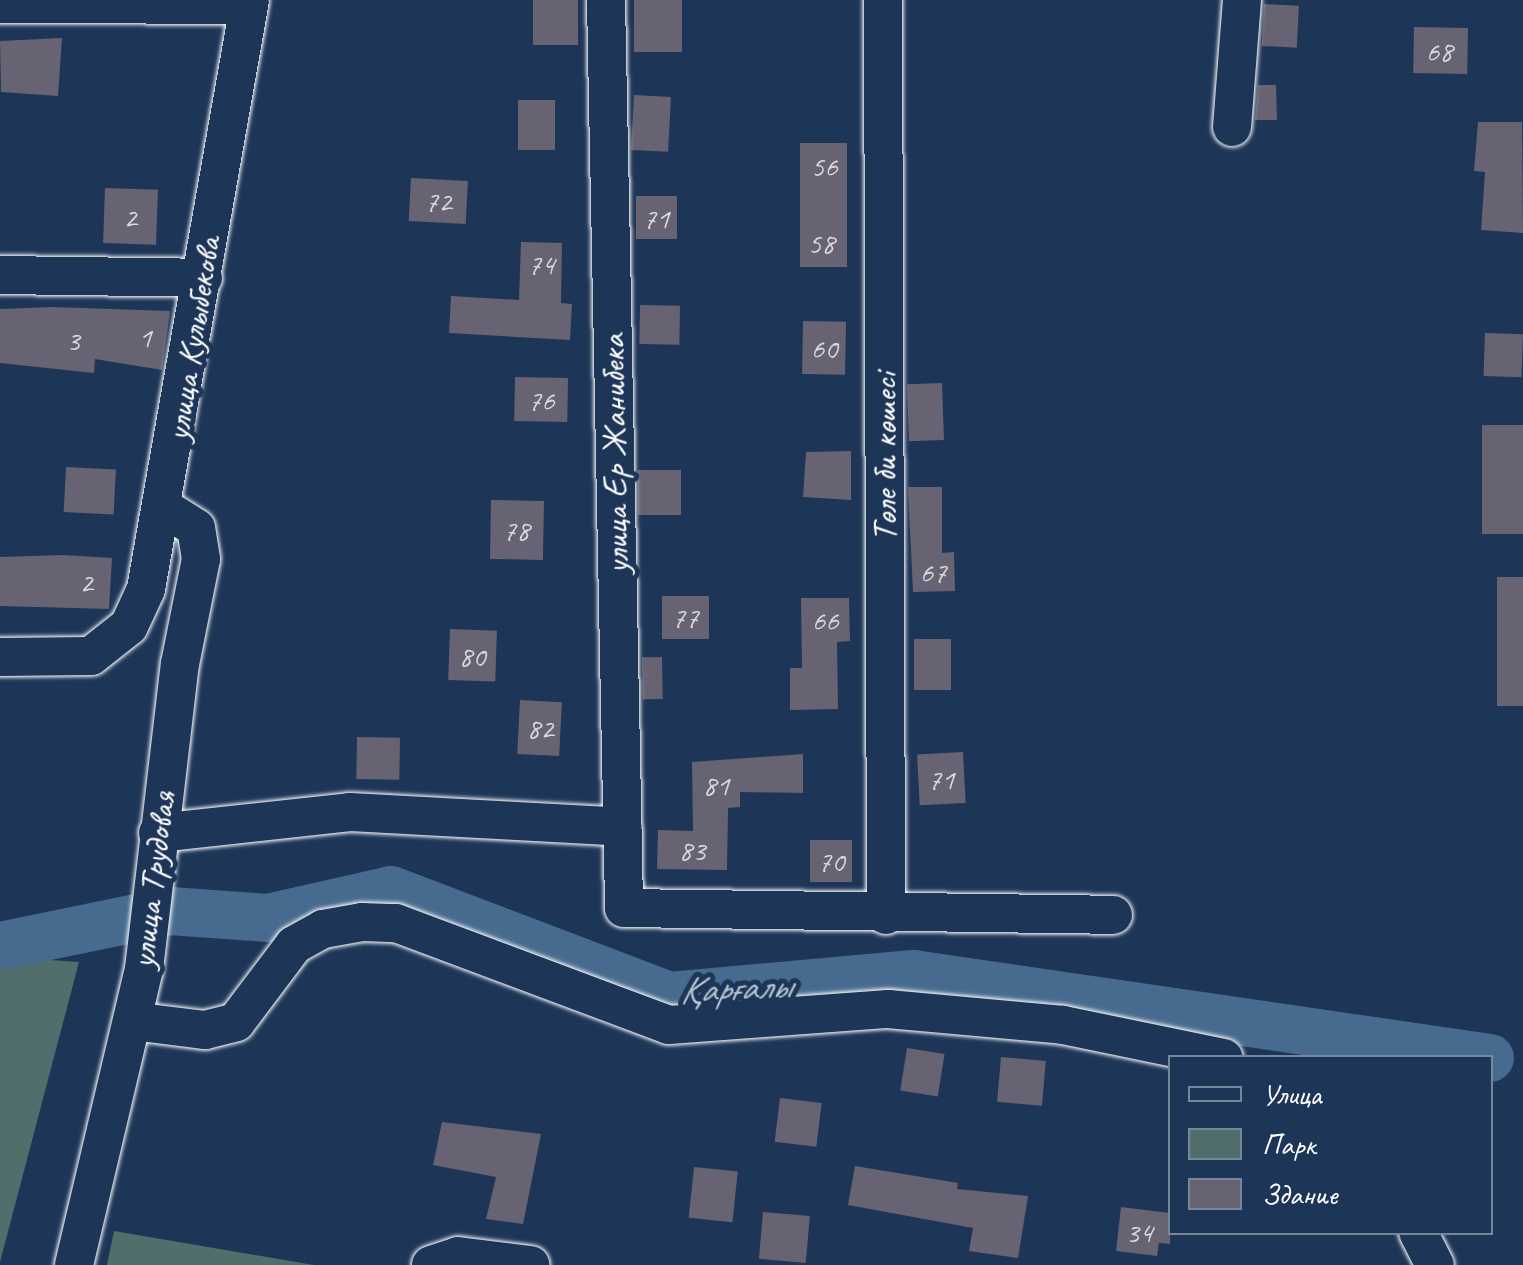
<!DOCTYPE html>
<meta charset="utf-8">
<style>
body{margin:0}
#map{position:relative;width:1523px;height:1265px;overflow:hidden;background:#1d3557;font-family:Caveat,sans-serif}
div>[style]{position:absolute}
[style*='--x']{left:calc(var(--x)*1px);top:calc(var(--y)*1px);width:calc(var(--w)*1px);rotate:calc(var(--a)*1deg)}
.green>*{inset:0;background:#516e6d}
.river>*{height:48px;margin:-24px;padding:0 24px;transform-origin:24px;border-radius:24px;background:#476b8f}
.building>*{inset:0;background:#676373;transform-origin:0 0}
.roads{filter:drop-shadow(0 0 2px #fff) drop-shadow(0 0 2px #fff)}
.minor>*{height:38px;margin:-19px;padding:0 19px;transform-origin:19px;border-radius:19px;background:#1d3557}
span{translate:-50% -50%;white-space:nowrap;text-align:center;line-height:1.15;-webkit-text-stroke:10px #1d3557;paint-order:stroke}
.number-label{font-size:30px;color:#d9d8dc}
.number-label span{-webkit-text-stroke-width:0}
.street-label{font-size:35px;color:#fff}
.water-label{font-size:38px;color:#b5c4d2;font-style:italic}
.legend{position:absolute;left:1168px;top:1055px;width:325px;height:180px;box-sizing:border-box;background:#1d3557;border:2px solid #77869a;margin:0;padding:12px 18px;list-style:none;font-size:30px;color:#fff}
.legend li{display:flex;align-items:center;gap:20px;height:50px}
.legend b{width:50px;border:2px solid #77869a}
</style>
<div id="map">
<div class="green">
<i style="clip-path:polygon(35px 959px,79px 962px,0 1262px,0 962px)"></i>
<i style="clip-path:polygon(114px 1231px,314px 1265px,107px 1265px)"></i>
</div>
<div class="river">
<i style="--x:0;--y:946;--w:174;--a:-11.6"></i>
<i style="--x:170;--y:911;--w:98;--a:4.1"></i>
<i style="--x:268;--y:918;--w:126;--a:-12.8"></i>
<i style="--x:391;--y:890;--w:298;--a:20.8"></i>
<i style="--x:670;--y:996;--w:244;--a:-5.2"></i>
<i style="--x:913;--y:974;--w:583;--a:8.28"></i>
</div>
<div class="building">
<i style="left:533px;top:0;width:45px;height:45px"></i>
<i style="left:634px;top:0;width:48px;height:52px"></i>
<i style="left:1264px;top:4px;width:35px;height:42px;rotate:3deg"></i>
<i style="left:1414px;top:27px;width:54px;height:46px;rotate:1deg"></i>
<i style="clip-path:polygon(62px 38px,58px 96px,1px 92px,0 41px)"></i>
<i style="clip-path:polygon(1258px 85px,1276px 85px,1277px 120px,1255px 120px)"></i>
<i style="left:634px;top:95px;width:37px;height:55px;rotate:3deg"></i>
<i style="left:518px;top:100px;width:37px;height:50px"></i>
<i style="clip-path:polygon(1478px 122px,1522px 122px,1523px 233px,1481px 230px,1485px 172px,1474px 171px)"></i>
<i style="left:800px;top:143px;width:47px;height:124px"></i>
<i style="left:411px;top:178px;width:57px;height:43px;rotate:3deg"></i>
<i style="left:105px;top:188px;width:53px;height:55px;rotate:2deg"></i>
<i style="left:636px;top:196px;width:41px;height:43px"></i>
<i style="clip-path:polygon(521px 242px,562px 243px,561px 303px,572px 304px,570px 340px,449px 333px,451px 296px,519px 300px)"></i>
<i style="left:640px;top:305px;width:40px;height:39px;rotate:1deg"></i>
<i style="clip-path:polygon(52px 307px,170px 311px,162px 370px,95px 359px,94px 373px,0 363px,0 309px)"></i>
<i style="left:803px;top:321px;width:43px;height:53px;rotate:1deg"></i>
<i style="left:1485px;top:333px;width:38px;height:43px;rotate:2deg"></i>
<i style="left:515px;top:377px;width:53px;height:44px;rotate:1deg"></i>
<i style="left:942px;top:383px;width:57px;height:35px;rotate:88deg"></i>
<i style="left:1482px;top:425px;width:41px;height:109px"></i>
<i style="clip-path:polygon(851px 451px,851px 500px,803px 497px,806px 452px)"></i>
<i style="left:66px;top:467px;width:50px;height:45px;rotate:3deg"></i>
<i style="left:638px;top:470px;width:43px;height:45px"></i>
<i style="clip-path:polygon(908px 487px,942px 487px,942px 553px,954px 552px,955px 591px,913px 592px)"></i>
<i style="left:491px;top:500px;width:53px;height:59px;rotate:1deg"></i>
<i style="clip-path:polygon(63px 555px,112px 558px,109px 609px,0 606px,0 557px)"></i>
<i style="left:1497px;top:577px;width:26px;height:129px"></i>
<i style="left:662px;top:596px;width:47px;height:43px"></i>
<i style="clip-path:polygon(801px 598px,849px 598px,850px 641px,837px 642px,838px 709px,790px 710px,790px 668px,802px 668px)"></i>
<i style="left:450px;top:629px;width:47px;height:51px;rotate:2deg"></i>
<i style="left:914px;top:639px;width:37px;height:51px"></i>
<i style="left:662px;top:657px;width:42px;height:20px;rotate:89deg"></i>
<i style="left:520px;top:700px;width:42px;height:54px;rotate:3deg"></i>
<i style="left:357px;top:737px;width:43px;height:42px;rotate:1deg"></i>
<i style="left:963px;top:752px;width:51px;height:46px;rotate:87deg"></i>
<i style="clip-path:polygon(803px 754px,803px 793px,740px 792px,740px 807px,728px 808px,727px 870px,657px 869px,658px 830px,693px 831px,692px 762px)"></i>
<i style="left:852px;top:840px;width:42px;height:42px;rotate:90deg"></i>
<i style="left:907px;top:1048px;width:38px;height:43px;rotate:9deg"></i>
<i style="left:1001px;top:1057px;width:45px;height:45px;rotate:5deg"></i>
<i style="left:780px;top:1098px;width:42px;height:44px;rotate:7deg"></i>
<i style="clip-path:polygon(442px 1122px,541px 1134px,523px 1224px,486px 1219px,496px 1177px,433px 1165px)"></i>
<i style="clip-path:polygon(855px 1166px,958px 1183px,957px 1189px,1028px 1196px,1018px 1258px,969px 1251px,973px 1228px,848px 1205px)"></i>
<i style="left:694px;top:1167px;width:44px;height:51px;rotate:6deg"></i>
<i style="clip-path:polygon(1121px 1207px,1170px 1213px,1170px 1244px,1159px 1243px,1157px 1256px,1116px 1251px)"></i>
<i style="left:763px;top:1212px;width:47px;height:47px;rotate:5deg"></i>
</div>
<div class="roads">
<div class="minor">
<i style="--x:606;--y:0;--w:908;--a:88.86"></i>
<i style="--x:624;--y:908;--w:489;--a:0.8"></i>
<i style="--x:883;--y:0;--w:915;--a:89.81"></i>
<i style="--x:0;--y:4;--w:249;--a:0.2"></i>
<i style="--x:1232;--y:127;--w:127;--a:-85.5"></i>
<i style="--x:0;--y:275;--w:203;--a:0.8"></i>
<i style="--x:0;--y:657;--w:91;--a:-0.6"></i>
<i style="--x:91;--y:656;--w:48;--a:-38.3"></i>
<i style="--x:129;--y:626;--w:41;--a:-65.3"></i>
<i style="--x:146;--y:589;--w:598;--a:-79.99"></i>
<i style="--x:158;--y:833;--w:193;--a:-6.2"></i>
<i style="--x:350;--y:812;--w:273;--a:3.1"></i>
<i style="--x:132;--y:1021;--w:74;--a:7"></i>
<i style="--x:205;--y:1030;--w:32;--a:-14"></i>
<i style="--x:236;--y:1022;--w:96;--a:-53"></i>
<i style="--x:294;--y:945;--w:33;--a:-29"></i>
<i style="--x:323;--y:929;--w:40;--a:-10"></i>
<i style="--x:362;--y:922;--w:34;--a:2"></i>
<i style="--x:396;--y:923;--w:291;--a:20.5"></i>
<i style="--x:669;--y:1025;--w:220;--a:-4.2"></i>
<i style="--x:888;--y:1009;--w:176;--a:5.2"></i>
<i style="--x:1063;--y:1025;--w:164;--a:11.6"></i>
<i style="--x:1418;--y:1232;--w:37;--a:63"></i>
<i style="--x:74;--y:1265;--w:304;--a:-76.7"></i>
<i style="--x:144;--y:969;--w:307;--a:-83.3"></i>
<i style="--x:180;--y:664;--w:107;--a:-78.7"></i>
<i style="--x:201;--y:559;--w:31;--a:-99"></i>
<i style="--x:196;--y:528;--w:36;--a:-148"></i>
<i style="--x:431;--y:1265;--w:28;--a:-18"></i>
<i style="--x:458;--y:1256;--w:73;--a:7.1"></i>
</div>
</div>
<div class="number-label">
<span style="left:1439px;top:51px">68</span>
<span style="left:824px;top:166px">56</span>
<span style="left:438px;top:201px">72</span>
<span style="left:130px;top:217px">2</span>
<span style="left:656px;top:218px">71</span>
<span style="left:821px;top:243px">58</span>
<span style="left:541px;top:264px">74</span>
<span style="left:145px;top:337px">1</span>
<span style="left:73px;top:340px">3</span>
<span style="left:824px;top:348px">60</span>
<span style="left:541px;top:400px">76</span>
<span style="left:516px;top:530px">78</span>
<span style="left:933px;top:572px">67</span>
<span style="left:86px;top:582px">2</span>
<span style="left:685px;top:617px">77</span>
<span style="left:825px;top:620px">66</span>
<span style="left:472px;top:656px">80</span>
<span style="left:540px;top:728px">82</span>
<span style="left:941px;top:779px">71</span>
<span style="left:716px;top:785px">81</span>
<span style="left:692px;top:850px">83</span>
<span style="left:831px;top:861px">70</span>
<span style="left:1139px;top:1232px">34</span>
</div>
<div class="street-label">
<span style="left:193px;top:339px;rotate:-81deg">улица Кулыбекова</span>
<span style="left:615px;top:454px;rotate:-91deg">улица Ер Жанибека</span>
<span style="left:885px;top:457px;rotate:-90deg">Төле би көшесі</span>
<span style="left:153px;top:880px;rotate:-83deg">улица Трудовая</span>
</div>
<div class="water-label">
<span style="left:735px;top:988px;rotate:-3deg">Қарғалы</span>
</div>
<ul class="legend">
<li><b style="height:12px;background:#1d3557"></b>Улица</li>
<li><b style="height:28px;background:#516e6d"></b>Парк</li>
<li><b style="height:28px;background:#676373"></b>Здание</li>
</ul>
</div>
